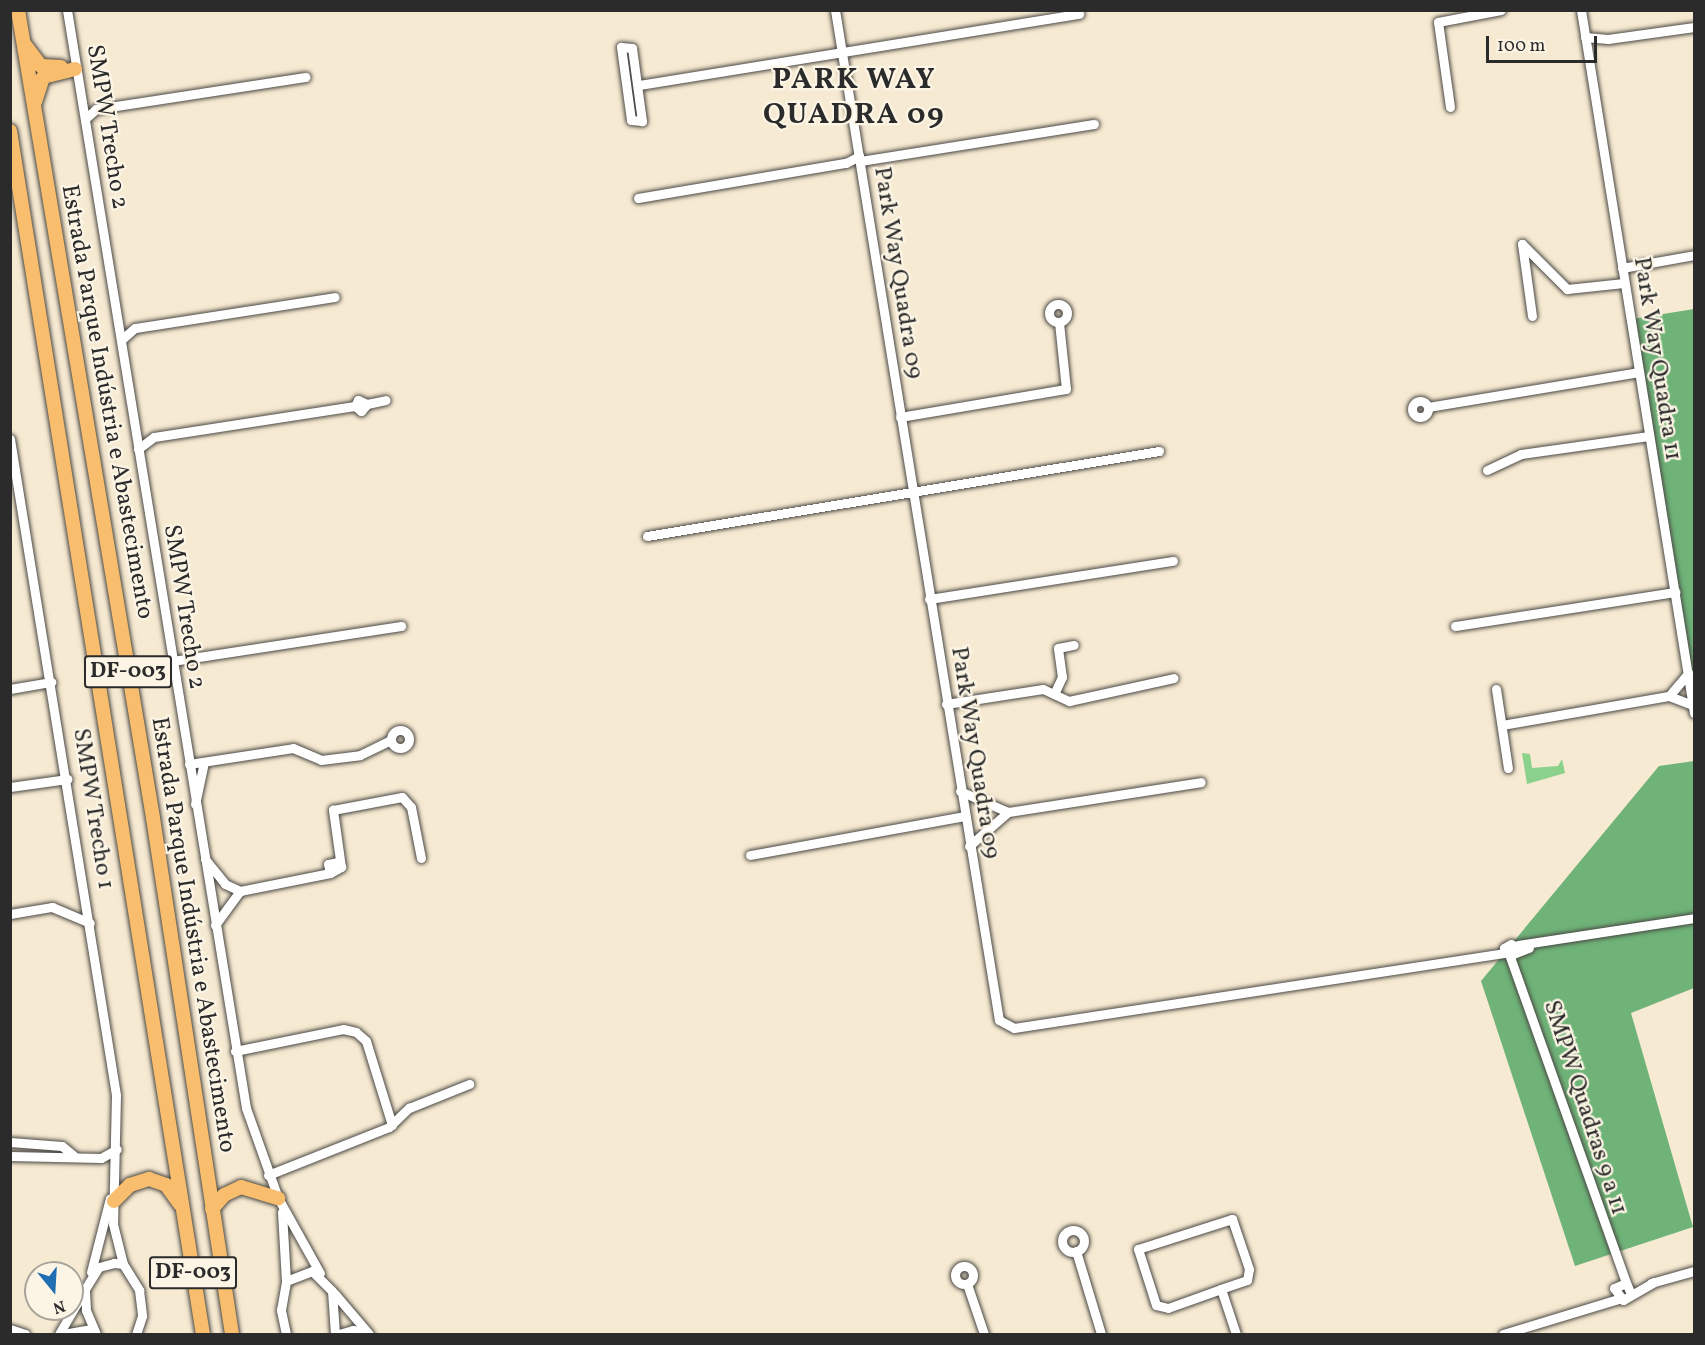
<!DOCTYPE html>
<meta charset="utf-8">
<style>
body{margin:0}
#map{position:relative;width:1705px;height:1345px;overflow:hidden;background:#f7ead2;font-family:Vollkorn,serif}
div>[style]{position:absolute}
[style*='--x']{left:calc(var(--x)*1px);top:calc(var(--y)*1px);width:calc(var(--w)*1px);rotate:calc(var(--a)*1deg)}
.green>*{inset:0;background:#8ad18c}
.forest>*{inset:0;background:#6fb378}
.roads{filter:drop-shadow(0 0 2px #4a4844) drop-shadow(0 0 2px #4a4844)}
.minor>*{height:9px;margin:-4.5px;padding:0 4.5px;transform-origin:4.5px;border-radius:4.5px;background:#fff}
.minor>.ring{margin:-4.5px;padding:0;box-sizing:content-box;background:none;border:9px solid #fff;border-radius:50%}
.highway>*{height:14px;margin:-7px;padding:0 7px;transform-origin:7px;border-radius:7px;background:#f9be6d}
span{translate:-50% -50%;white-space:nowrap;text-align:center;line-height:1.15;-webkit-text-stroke:4.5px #fcf5e5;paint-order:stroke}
.shield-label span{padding:2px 4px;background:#fcf5e5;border:2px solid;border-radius:4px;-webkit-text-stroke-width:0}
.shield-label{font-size:22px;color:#2b2b2b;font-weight:700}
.street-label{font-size:24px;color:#2b2b2b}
.district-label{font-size:30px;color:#2b2b2b;font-weight:700;letter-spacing:1.5px}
.frame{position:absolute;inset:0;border:12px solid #2b2b2b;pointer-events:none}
.north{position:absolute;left:24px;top:1261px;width:60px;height:60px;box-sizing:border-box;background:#fcf5e5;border:2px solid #a8a49b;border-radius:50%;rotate:162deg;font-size:16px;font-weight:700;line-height:24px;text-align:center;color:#2b2b2b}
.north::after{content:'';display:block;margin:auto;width:21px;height:27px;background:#1f6fb2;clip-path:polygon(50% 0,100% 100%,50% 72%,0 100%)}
.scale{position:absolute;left:1486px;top:36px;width:111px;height:27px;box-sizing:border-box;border:3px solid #2b2b2b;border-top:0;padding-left:8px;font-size:18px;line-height:21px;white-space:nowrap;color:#2b2b2b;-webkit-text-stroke:4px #fcf5e5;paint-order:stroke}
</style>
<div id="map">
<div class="green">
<i style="clip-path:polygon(1522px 753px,1530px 754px,1532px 768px,1558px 766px,1562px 759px,1565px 773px,1527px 784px)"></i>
</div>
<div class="forest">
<i style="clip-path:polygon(1694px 309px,1694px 704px,1626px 320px)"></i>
<i style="clip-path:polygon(1694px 761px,1694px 988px,1631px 1013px,1693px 1227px,1575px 1266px,1481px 981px,1659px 766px)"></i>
</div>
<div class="roads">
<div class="minor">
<i style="--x:67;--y:10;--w:1112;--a:80.74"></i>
<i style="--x:246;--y:1108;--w:96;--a:70.4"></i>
<i style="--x:278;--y:1198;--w:86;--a:60.8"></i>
<i style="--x:835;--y:10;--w:1023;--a:80.78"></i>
<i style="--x:999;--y:1020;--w:17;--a:28"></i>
<i style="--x:1014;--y:1028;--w:498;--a:-8.7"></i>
<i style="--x:1581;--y:10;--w:712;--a:80.87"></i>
<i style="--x:1585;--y:37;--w:23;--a:5"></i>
<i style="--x:1608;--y:39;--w:87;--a:-7.9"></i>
<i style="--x:621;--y:47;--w:11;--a:5"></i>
<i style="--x:632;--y:48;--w:74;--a:82.2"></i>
<i style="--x:642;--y:121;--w:11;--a:-175"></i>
<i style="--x:631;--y:120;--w:74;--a:-97.8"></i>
<i style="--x:639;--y:85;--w:446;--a:-9.2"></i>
<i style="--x:1450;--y:107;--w:86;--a:-98"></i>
<i style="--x:1438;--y:22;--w:64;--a:-10.8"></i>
<i style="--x:85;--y:119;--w:15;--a:-42"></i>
<i style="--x:96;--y:109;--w:212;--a:-8.7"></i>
<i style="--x:860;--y:161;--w:237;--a:-9"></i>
<i style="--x:638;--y:198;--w:211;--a:-9.6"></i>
<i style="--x:846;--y:163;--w:15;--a:-28"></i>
<i style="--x:1622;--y:268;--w:73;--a:-10.2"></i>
<i class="ring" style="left:1049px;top:304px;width:9px;height:9px"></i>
<i style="--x:1532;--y:316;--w:73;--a:-97.9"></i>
<i style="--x:1522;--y:244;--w:64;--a:45"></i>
<i style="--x:1567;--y:289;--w:57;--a:-6"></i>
<i style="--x:121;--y:340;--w:18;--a:-41"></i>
<i style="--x:135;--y:328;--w:202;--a:-8.8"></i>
<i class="ring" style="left:1412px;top:401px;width:7px;height:7px"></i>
<i style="--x:367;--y:404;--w:19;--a:-12"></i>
<i style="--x:1428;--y:407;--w:214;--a:-9.4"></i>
<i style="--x:900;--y:417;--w:168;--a:-9.6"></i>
<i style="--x:1066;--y:389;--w:67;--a:-96"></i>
<i style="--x:10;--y:439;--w:665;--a:80.82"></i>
<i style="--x:116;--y:1095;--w:129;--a:91.3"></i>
<i style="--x:113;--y:1224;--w:41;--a:76"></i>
<i style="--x:138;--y:449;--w:20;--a:-37"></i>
<i style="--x:154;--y:437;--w:203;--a:-8.8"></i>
<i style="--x:355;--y:406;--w:8;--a:40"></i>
<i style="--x:361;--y:411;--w:9;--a:-49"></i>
<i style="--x:367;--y:404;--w:10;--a:-156"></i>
<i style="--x:358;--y:400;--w:7;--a:117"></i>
<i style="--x:1487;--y:470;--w:38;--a:-25"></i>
<i style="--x:1521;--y:454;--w:129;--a:-8"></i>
<i style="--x:647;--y:536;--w:519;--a:-9.43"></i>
<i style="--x:929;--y:599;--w:247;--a:-8.9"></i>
<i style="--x:1455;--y:626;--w:223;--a:-8.8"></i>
<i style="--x:172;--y:661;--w:232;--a:-8.7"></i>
<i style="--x:10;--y:689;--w:42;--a:-9.7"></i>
<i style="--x:1496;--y:689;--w:80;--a:81.4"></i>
<i style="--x:1054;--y:694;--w:19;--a:-65"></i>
<i style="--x:1062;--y:677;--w:29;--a:-98"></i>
<i style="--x:1058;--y:648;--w:16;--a:-11"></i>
<i style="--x:1669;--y:696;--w:30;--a:-50"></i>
<i style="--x:946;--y:704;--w:98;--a:-8.8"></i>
<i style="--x:1043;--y:689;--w:29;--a:25"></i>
<i style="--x:1069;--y:701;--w:107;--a:-12.4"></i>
<i style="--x:1502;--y:725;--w:169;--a:-9.9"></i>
<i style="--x:1669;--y:696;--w:26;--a:21"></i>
<i class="ring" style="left:391px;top:730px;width:9px;height:9px"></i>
<i style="--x:189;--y:764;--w:105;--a:-8.7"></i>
<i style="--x:293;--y:748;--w:30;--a:23"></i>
<i style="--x:321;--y:760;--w:39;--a:-7"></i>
<i style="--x:360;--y:755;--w:34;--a:-26"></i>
<i style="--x:10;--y:787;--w:58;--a:-8"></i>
<i style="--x:960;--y:791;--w:52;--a:23.6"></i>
<i style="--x:195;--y:804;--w:43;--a:-77.9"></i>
<i style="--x:969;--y:846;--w:52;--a:-41.1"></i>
<i style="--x:1008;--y:812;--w:195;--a:-8.8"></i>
<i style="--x:750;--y:855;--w:218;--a:-10.3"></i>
<i style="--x:205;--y:859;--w:32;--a:51"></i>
<i style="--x:225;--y:884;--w:17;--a:25"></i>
<i style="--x:240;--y:891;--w:92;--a:-11.3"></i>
<i style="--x:338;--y:862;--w:10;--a:169"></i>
<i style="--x:328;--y:864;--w:9;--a:77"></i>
<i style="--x:330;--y:873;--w:13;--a:-29"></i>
<i style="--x:341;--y:867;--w:58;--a:-98"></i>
<i style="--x:333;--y:810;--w:70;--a:-10.7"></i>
<i style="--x:402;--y:797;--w:13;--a:48"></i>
<i style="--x:411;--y:807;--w:52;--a:78.9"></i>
<i style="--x:10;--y:914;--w:43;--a:-9.5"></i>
<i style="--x:52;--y:907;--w:41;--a:22.8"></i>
<i style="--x:215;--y:925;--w:42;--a:-53.7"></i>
<i style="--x:1518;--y:945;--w:178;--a:-8.7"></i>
<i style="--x:1520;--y:949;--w:10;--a:-151"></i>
<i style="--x:1511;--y:944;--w:8;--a:150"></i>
<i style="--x:1504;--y:948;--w:11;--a:34"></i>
<i style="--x:1513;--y:954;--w:17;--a:-21"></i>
<i style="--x:1509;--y:954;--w:349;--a:70.4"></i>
<i style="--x:235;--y:1051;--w:110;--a:-11.5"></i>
<i style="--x:343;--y:1029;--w:13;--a:13"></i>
<i style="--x:356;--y:1032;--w:13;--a:42"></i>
<i style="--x:366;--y:1041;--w:88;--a:72.8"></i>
<i style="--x:10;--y:1142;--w:52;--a:4.4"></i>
<i style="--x:62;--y:1146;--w:16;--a:40"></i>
<i style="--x:10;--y:1156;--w:91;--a:1.3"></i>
<i style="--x:101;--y:1158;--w:18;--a:-29"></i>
<i style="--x:268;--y:1175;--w:130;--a:-21.6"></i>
<i style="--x:389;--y:1127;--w:28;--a:-44"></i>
<i style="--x:409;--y:1108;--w:65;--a:-21.8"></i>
<i style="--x:282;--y:1212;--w:69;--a:86.7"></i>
<i class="ring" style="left:1062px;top:1230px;width:13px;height:13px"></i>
<i style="--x:1076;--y:1251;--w:87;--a:73.2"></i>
<i class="ring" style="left:955px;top:1266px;width:9px;height:9px"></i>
<i style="--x:91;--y:1272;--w:76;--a:-75.6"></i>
<i style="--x:1651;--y:1283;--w:45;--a:-15.6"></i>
<i style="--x:967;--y:1284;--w:53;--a:71.2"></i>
<i style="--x:1221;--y:1289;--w:56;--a:160.3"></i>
<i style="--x:1168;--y:1308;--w:12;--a:-166"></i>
<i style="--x:1156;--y:1305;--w:59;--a:-107.8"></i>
<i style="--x:1138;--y:1249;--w:99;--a:-17.7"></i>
<i style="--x:1232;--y:1219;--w:53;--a:71.2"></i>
<i style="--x:1249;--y:1269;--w:11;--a:100"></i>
<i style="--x:1247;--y:1280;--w:28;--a:161"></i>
<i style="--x:1221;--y:1289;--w:47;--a:71.6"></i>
<i style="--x:334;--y:1293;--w:54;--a:49.5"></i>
<i style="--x:1631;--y:1294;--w:12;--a:-114"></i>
<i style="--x:1626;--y:1283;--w:13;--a:157"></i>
<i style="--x:1614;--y:1288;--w:15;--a:53"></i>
<i style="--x:1623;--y:1300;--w:36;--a:-30"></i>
<i style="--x:10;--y:1329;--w:16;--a:18"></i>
<i style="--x:59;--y:1334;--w:50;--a:-59.8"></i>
<i style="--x:63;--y:1334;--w:29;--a:-10"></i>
<i style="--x:96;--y:1334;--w:26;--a:-113"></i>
<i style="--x:86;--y:1310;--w:21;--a:-93"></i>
<i style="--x:85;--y:1289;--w:26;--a:-58"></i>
<i style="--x:99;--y:1267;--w:16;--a:-15"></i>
<i style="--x:114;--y:1263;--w:9;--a:6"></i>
<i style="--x:123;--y:1264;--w:31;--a:58"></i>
<i style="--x:139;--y:1290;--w:26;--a:83"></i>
<i style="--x:142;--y:1316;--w:19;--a:108"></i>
<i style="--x:286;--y:1334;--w:25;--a:-102"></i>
<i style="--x:281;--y:1310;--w:29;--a:-80"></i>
<i style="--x:286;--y:1281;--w:28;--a:-21"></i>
<i style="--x:312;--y:1271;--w:28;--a:45"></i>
<i style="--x:332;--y:1291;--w:43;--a:86"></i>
<i style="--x:339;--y:1334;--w:15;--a:-16"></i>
<i style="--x:353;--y:1330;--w:14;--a:17"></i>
<i style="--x:1503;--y:1334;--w:120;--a:-16.9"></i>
</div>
<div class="highway">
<i style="--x:18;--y:10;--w:819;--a:80.51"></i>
<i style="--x:153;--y:818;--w:522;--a:81.3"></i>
<i style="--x:25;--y:45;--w:26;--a:53"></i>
<i style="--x:41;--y:66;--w:20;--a:3"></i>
<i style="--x:35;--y:102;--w:26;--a:-72"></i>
<i style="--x:43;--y:77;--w:33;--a:-14"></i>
<i style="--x:10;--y:131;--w:1218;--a:80.89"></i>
<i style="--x:114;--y:1201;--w:23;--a:-45"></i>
<i style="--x:130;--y:1185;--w:20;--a:-18"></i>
<i style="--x:149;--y:1179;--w:18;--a:19"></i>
<i style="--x:166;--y:1185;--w:24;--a:54"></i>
<i style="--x:212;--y:1209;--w:18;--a:-49"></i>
<i style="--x:224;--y:1195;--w:19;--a:-25"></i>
<i style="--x:241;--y:1187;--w:39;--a:17"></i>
</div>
</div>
<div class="shield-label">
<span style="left:128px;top:672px">DF-003</span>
<span style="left:193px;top:1273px">DF-003</span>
</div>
<div class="street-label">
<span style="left:106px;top:127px;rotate:81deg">SMPW Trecho 2</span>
<span style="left:897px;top:273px;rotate:81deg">Park Way Quadra 09</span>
<span style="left:1656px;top:359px;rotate:81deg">Park Way Quadra 11</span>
<span style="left:106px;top:402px;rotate:80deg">Estrada Parque Indústria e Abastecimento</span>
<span style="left:183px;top:607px;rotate:81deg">SMPW Trecho 2</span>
<span style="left:974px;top:753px;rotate:81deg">Park Way Quadra 09</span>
<span style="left:92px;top:809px;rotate:81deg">SMPW Trecho 1</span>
<span style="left:192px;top:935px;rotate:81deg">Estrada Parque Indústria e Abastecimento</span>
<span style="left:1584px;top:1108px;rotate:72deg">SMPW Quadras 9 a 11</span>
</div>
<div class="district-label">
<span style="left:854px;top:97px">PARK WAY<br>QUADRA 09</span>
</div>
<div class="frame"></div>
<div class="north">N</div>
<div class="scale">100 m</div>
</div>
